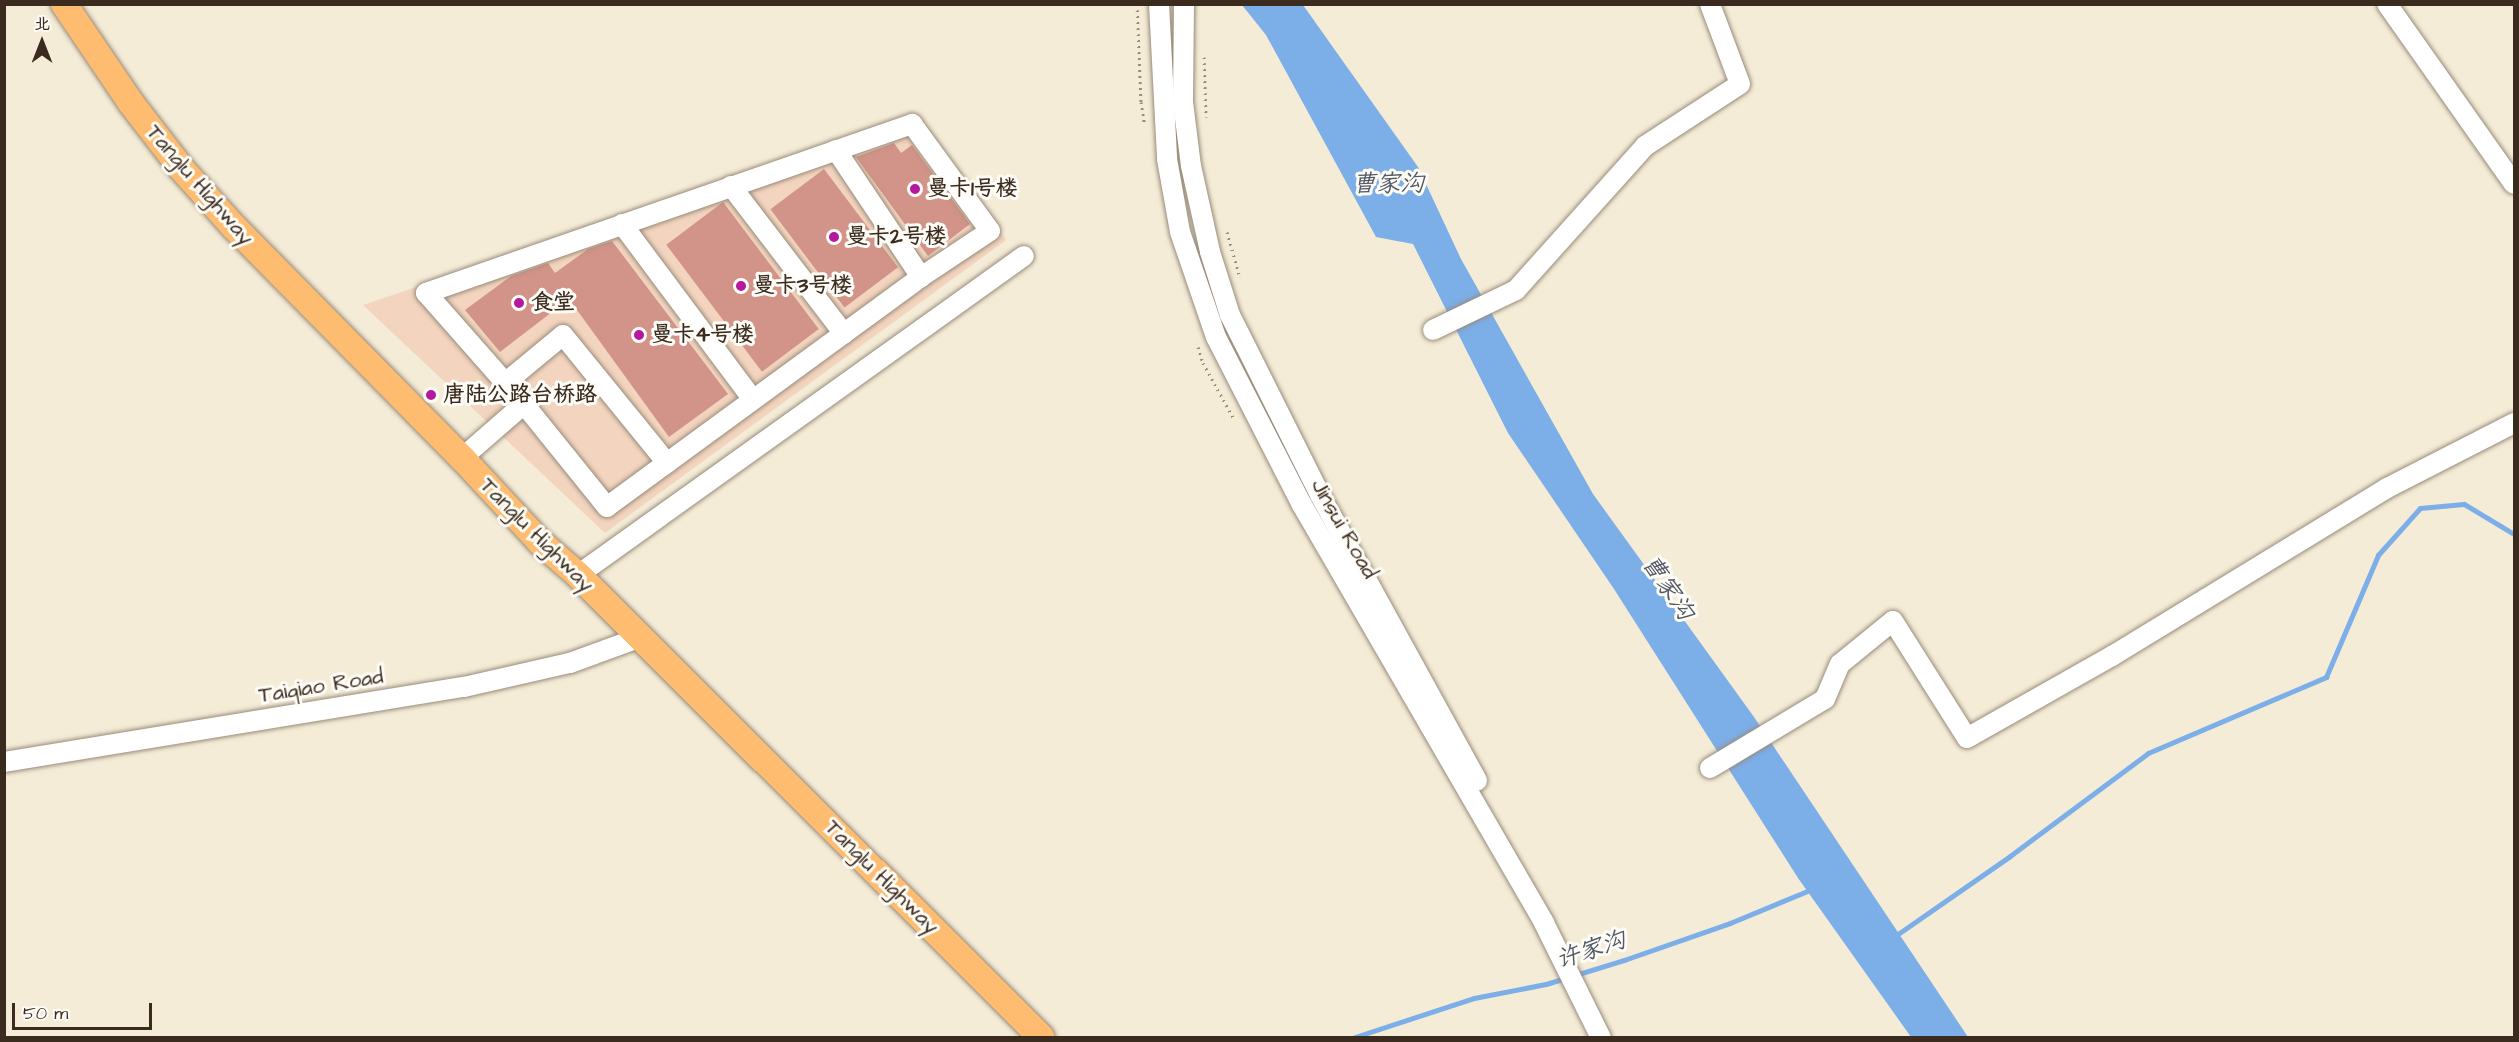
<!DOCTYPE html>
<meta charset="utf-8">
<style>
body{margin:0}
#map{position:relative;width:2519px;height:1042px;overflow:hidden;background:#f4ecd7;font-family:"Architects Daughter","LXGW WenKai TC",sans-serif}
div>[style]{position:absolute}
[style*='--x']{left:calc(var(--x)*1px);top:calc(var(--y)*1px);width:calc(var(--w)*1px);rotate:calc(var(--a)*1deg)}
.built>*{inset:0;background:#f3d4bf}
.water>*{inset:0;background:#7caee8}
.stream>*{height:5px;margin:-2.5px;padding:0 2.5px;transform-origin:2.5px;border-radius:2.5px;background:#7caee8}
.building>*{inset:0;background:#d29388;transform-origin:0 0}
.path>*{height:3px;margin-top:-1.5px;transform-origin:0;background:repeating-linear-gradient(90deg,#988b7a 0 1.5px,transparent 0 6px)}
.roads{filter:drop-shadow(0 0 2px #988b7a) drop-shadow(0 0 2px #988b7a)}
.minor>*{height:20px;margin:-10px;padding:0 10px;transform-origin:10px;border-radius:10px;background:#fff}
.major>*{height:26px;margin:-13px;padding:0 13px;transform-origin:13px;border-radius:13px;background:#fdbc70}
.dots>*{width:16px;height:16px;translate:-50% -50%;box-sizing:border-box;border:3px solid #fdfcf7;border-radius:50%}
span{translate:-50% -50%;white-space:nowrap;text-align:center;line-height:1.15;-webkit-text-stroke:6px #fdfcf7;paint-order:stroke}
.street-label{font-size:22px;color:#3b2a1e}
.poi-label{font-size:22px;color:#3b2a1e;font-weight:700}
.left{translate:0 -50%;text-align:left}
.water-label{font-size:24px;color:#525865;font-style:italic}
.frame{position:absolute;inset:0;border:6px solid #3b2a1e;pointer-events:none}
.north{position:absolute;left:12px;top:12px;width:60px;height:60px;-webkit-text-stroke:4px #fdfcf7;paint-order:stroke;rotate:0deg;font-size:16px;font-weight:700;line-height:24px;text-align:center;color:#3b2a1e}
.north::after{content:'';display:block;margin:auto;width:21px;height:27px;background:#3b2a1e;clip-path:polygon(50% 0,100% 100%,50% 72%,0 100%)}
.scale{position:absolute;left:12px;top:1003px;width:140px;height:27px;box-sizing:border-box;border:3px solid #3b2a1e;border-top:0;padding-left:8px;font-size:18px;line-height:21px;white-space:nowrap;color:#3b2a1e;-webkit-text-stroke:4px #fdfcf7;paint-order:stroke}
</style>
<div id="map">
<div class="built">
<i style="clip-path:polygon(919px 117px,1006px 240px,605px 533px,363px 305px)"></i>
</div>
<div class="water">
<i style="clip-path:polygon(1242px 5px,1303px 5px,1418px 167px,1461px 259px,1593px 494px,1754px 717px,1968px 1037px,1911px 1037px,1798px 878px,1614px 589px,1508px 433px,1413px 244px,1376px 237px,1266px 35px)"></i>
</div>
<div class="stream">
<i style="--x:1895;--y:936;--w:140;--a:-34.8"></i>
<i style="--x:2010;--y:856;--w:172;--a:-36.7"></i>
<i style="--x:2148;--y:753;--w:194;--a:-23.1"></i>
<i style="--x:2326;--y:677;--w:133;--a:-66.9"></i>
<i style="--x:2378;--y:555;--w:63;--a:-48.2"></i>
<i style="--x:2420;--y:508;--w:44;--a:-5.2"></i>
<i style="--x:2464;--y:504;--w:58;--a:31"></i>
<i style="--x:1352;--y:1038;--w:128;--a:-18.2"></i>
<i style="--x:1474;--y:998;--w:73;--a:-11"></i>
<i style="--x:1546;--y:984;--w:82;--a:-17.1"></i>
<i style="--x:1624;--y:960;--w:112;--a:-19.2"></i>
<i style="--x:1730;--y:923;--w:89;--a:-22.5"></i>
</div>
<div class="building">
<i style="clip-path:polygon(894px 143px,901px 153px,912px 145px,970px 224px,928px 256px,856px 157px)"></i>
<i style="left:824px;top:169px;width:123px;height:67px;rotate:53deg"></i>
<i style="left:723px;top:202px;width:159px;height:71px;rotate:53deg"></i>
<i style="clip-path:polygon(612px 241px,728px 394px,669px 437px,569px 299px,500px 352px,465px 310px,511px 276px,548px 263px,555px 273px,588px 249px)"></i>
</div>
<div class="path">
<i style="--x:1137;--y:4;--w:98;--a:87.7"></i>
<i style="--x:1141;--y:102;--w:20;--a:81"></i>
<i style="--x:1204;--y:57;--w:60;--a:88.1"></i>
<i style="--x:1227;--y:232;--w:48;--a:74.2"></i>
<i style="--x:1198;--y:347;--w:17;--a:73"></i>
<i style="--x:1203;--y:363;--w:64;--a:61"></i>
</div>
<div class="roads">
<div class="minor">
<i style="--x:1159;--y:4;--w:155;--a:87"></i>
<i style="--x:1167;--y:159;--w:74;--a:79.9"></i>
<i style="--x:1180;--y:232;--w:111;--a:71.1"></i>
<i style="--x:1216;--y:337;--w:189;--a:62.9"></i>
<i style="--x:1302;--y:505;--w:483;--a:59.9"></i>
<i style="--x:1544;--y:923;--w:128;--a:63.6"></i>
<i style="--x:1184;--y:4;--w:98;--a:90.6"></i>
<i style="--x:1183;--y:102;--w:64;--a:82.9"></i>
<i style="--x:1191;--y:166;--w:88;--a:77.5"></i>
<i style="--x:1210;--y:252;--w:66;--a:72.4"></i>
<i style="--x:1230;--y:315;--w:201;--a:63.4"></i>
<i style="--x:1320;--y:495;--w:326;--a:61.2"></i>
<i style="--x:2387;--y:4;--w:220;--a:54.8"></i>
<i style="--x:912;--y:124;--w:132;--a:53.9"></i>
<i style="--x:990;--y:231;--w:83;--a:146.3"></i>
<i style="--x:921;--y:277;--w:389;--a:143.8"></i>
<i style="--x:607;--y:507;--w:132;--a:-128.9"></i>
<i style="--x:524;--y:404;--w:148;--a:-131.4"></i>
<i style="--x:426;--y:293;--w:515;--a:-19.17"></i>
<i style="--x:836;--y:150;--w:153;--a:56.2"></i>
<i style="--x:731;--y:186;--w:186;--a:52.6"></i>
<i style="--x:622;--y:224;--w:219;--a:53.3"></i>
<i style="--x:1433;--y:330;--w:92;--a:-25.7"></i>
<i style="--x:1516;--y:290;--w:193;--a:-48.1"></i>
<i style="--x:1645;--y:146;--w:113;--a:-33.1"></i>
<i style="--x:1740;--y:84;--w:85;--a:-110.6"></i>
<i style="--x:505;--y:383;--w:75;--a:-39.6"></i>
<i style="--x:563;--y:335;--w:165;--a:50.9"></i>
<i style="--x:462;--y:458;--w:82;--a:-41.1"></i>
<i style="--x:578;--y:575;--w:548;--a:-35.57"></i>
<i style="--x:4;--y:762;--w:466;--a:-9.3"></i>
<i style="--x:464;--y:687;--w:109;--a:-12.8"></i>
<i style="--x:570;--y:663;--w:76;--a:-20.1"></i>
<i style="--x:1710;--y:768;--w:134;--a:-31"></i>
<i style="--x:1825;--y:699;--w:38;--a:-67"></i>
<i style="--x:1840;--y:664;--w:68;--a:-39.1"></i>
<i style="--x:1893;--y:621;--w:138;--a:57.7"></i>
<i style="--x:1967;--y:738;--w:167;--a:-29.5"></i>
<i style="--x:2112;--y:656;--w:322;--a:-31.4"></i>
<i style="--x:2387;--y:488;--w:143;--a:-27.1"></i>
</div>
<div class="major">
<i style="--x:64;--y:4;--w:120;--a:55.9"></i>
<i style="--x:131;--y:103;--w:82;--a:52.4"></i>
<i style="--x:181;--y:168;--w:79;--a:48.1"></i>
<i style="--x:234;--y:227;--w:325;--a:45.4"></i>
<i style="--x:462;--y:458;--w:115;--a:47.1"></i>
<i style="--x:540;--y:542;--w:50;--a:41"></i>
<i style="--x:578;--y:575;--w:655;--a:44.94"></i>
</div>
</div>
<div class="dots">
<i style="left:915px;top:189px;background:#b5179e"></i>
<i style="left:834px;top:237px;background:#b5179e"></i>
<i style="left:741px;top:286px;background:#b5179e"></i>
<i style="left:519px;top:303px;background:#b5179e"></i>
<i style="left:639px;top:335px;background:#b5179e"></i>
<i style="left:431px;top:395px;background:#b5179e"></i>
</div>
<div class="street-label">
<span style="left:200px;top:185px;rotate:49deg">Tanglu Highway</span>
<span style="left:1344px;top:529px;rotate:60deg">Jinsui Road</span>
<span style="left:537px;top:535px;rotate:45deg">Tanglu Highway</span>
<span style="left:321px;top:686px;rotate:-9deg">Taiqiao Road</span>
<span style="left:882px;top:877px;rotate:45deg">Tanglu Highway</span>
</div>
<div class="poi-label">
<span class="left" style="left:927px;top:189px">曼卡1号楼</span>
<span class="left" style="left:846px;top:237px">曼卡2号楼</span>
<span class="left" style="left:753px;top:286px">曼卡3号楼</span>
<span class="left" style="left:531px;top:303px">食堂</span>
<span class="left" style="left:651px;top:335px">曼卡4号楼</span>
<span class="left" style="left:443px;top:395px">唐陆公路台桥路</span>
</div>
<div class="water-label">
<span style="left:1388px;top:185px">曹家沟</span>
<span style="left:1667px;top:588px;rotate:56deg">曹家沟</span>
<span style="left:1591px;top:951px;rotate:-18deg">许家沟</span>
</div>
<div class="frame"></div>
<div class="north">北</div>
<div class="scale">50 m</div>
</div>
